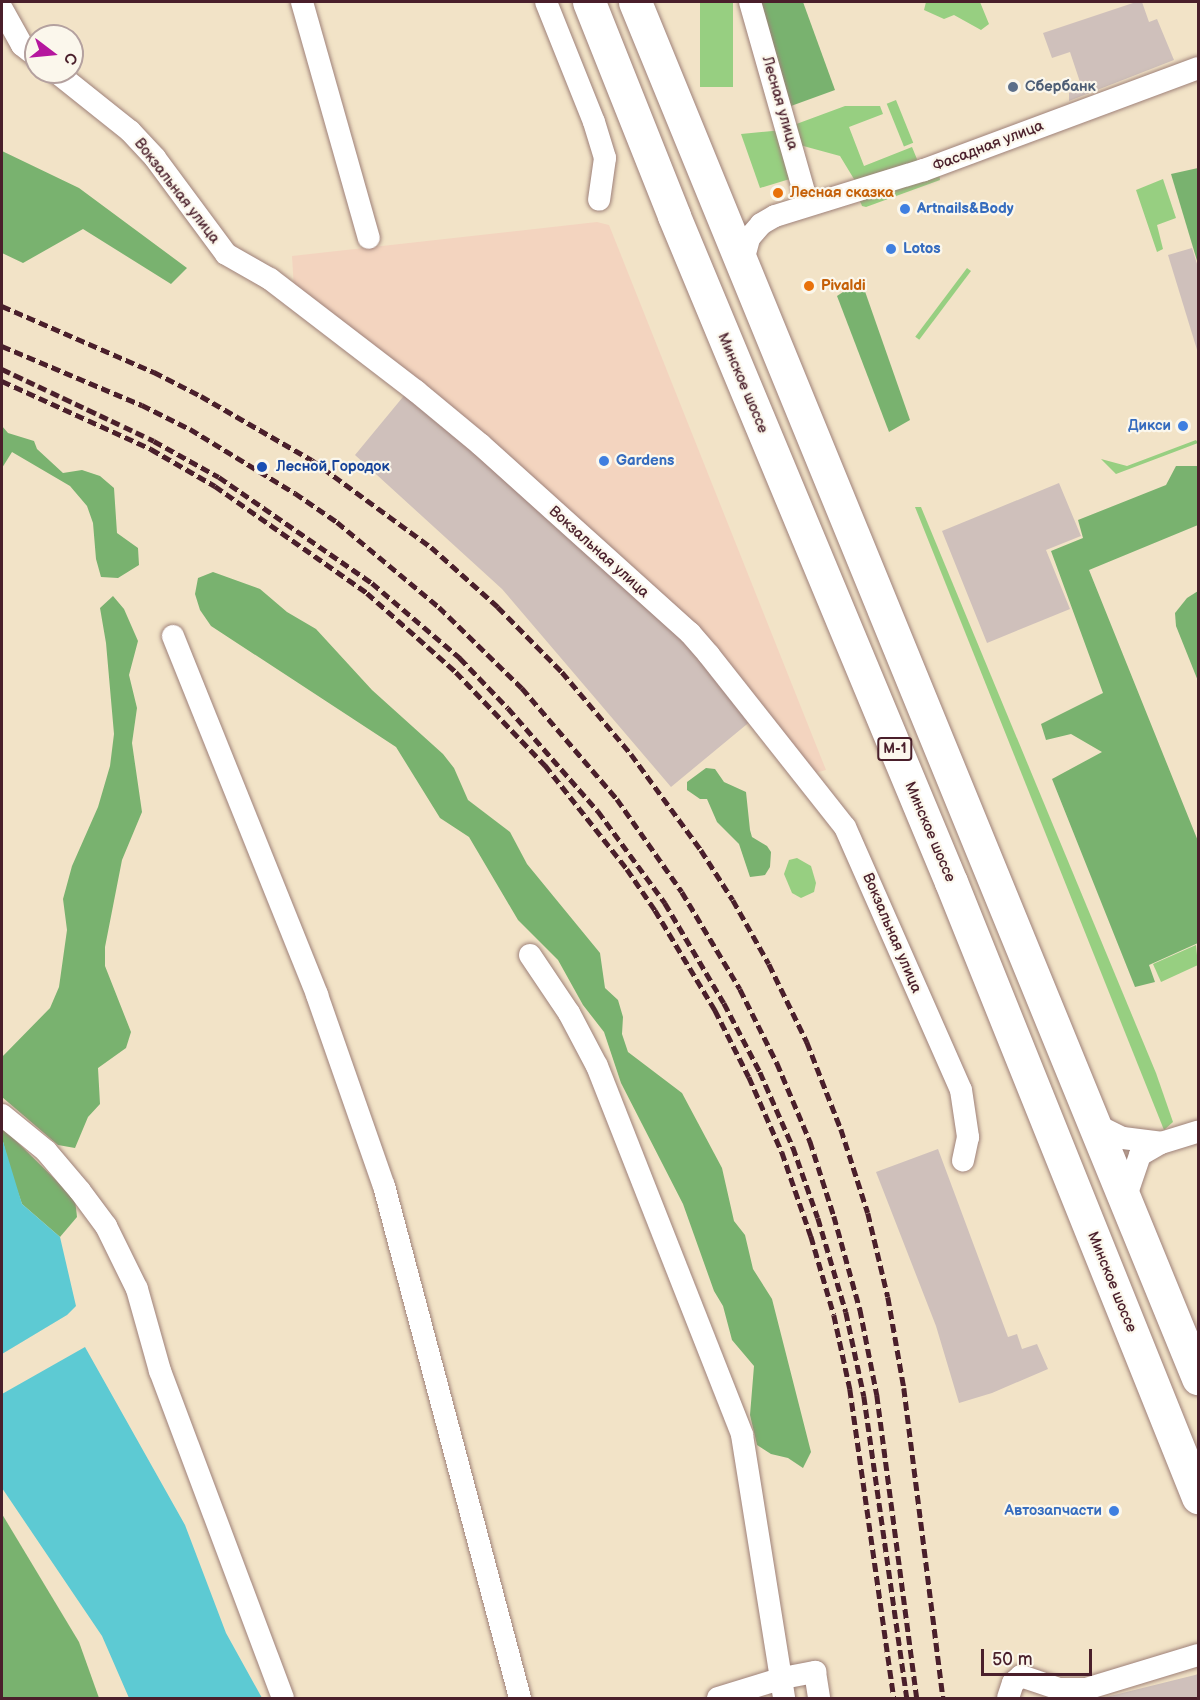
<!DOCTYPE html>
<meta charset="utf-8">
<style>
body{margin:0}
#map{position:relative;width:1200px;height:1700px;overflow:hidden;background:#f2e3c7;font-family:"Balsamiq Sans",sans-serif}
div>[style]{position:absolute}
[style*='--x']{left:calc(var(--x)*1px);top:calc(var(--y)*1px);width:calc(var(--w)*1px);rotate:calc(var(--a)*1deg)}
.built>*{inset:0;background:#f3d4bf}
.industrial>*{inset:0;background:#cfc0bb}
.green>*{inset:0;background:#97cf81;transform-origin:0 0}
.forest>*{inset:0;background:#79b26f}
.water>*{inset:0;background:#5dcad3}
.roads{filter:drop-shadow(0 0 2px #9e8179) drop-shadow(0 0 2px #9e8179)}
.minor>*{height:22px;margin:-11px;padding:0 11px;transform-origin:11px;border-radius:11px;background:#fff}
.highway>*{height:33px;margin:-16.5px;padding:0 16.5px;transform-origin:16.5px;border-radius:16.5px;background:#fff}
.rail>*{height:4.5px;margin-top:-2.25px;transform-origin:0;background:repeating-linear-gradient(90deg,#4a1f2b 0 9px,transparent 0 13.5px)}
.dots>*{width:16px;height:16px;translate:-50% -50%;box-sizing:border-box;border:3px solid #fbf7ec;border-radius:50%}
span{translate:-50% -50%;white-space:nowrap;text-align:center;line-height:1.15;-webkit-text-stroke:4.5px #fbf7ec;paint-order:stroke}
.shield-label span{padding:2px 4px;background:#fbf7ec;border:2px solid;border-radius:4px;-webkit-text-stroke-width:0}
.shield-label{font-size:14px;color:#4a1f2b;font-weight:700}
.service-label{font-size:15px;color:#4e5e75;font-weight:700}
.left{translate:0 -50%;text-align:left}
.street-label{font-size:15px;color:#4a1f2b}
.food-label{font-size:15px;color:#c56008;font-weight:700}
.shop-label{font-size:15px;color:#366cbe;font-weight:700}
.right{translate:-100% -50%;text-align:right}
.transit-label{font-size:15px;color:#164399;font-weight:700}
.frame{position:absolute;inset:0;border:3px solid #4a1f2b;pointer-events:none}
.north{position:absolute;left:24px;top:24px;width:60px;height:60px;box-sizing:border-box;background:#fbf7ec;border:2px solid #b4a19f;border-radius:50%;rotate:106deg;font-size:16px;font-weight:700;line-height:24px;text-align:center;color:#4a1f2b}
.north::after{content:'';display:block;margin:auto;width:21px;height:27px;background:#b5179e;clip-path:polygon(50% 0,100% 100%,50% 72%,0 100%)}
.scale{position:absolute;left:981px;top:1649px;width:111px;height:27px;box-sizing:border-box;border:3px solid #4a1f2b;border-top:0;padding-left:8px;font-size:18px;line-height:21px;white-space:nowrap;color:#4a1f2b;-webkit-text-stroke:4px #fbf7ec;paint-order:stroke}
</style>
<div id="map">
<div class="built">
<i style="clip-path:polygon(597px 222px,609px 225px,826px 770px,811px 774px,294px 288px,292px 256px)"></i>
</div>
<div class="industrial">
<i style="clip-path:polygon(1136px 2px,1142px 2px,1149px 22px,1157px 19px,1174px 60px,1069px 101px,1069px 93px,1082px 88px,1070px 52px,1052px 58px,1043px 33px)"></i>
<i style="clip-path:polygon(1192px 248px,1198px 267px,1198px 353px,1168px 255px)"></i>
<i style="clip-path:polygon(407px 392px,680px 638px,752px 720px,671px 787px,502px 589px,355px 455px)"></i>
<i style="clip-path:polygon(1059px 483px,1081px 536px,1046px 550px,1070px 609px,987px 643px,942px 531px)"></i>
<i style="clip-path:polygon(938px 1149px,1008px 1337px,1017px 1334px,1022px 1349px,1037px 1344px,1048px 1369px,992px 1393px,959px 1403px,936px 1326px,876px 1172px)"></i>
<i style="clip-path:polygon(1198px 1674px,1198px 1698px,1102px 1698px,1195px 1675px)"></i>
</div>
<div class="green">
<i style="left:700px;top:2px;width:33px;height:85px"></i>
<i style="clip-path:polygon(926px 2px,980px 2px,989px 24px,981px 30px,954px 15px,944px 19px,924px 10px)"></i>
<i style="left:896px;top:100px;width:46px;height:10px;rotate:68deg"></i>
<i style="clip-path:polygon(845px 106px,880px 106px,883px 114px,849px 127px,864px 166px,912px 147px,919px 164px,857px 184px,840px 156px,796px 144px,791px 126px)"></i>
<i style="clip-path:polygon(783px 130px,793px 178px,760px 188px,741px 134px)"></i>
<i style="clip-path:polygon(939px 172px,940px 180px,866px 207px,862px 206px,860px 201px)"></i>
<i style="clip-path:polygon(1163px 179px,1176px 218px,1157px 225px,1163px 249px,1157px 252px,1136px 190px)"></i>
<i style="left:967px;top:268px;width:5px;height:86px;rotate:37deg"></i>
<i style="clip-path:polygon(1196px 440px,1198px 443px,1116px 474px,1101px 459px,1127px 466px)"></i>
<i style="clip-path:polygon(915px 507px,921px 507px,1156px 1073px,1173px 1122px,1164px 1130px)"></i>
<i style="clip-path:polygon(797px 858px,811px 866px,816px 883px,814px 892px,801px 898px,792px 893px,784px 874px,789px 860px)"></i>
<i style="clip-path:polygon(1196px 945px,1198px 965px,1161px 982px,1153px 964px)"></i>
</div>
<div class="forest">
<i style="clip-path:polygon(758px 2px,803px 2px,835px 90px,791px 106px)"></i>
<i style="clip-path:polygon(2px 151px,79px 188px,187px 268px,171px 284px,83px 229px,23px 263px,2px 253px)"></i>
<i style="clip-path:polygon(1198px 168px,1198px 264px,1171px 174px)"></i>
<i style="clip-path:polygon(861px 280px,910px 420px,889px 432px,837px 296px)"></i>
<i style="clip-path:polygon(2px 426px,8px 433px,34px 441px,37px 449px,63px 473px,82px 470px,100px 476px,114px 488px,117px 533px,138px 548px,139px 565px,118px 578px,101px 577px,96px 559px,93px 523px,87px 506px,70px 486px,12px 452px,2px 468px)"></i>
<i style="clip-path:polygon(1176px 466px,1198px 466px,1198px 525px,1089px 570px,1198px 841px,1198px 943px,1149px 965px,1155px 982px,1135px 987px,1052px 779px,1102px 752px,1071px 734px,1046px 740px,1041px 724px,1103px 693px,1051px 551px,1083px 538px,1078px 520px,1166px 485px)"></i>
<i style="clip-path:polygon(213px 572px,260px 589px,287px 612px,316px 629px,372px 690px,443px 754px,454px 768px,468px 800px,510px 832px,527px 864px,600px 953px,605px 988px,618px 1000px,623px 1017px,622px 1034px,628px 1052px,682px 1093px,722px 1168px,734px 1221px,745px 1235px,753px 1269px,772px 1299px,811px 1452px,803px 1468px,788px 1458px,771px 1454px,757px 1445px,750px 1415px,754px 1366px,732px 1340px,723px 1306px,714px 1291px,683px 1204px,621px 1083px,604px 1032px,583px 1005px,558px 960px,518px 920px,469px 837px,440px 818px,396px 747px,211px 626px,200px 610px,195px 594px,198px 578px)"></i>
<i style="clip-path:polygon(1198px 591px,1198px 681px,1176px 626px,1175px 613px,1187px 598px)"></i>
<i style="clip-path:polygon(113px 596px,124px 609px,138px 641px,129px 675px,137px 708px,132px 743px,142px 812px,122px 860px,105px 947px,105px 966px,131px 1032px,126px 1048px,98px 1068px,100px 1104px,88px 1117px,75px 1148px,58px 1145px,2px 1097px,2px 1057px,50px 1008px,59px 987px,67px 930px,63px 899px,72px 866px,98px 807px,110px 766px,114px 734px,106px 643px,100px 608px)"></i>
<i style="clip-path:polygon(706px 768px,715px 769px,724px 782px,746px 792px,750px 830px,752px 837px,767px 846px,771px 852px,770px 867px,765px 875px,750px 877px,739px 844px,717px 822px,707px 799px,700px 799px,687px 790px,687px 782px)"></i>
<i style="clip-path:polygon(2px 1127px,75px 1199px,77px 1217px,60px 1237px,22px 1204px,11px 1173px,2px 1138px)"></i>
<i style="clip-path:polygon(2px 1514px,79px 1642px,99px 1698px,2px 1698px)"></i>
</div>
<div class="water">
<i style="clip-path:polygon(2px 1138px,22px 1204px,60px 1237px,76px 1306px,67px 1315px,2px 1354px)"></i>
<i style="clip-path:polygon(85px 1347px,185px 1525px,226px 1633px,262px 1698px,129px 1698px,102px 1636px,2px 1488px,2px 1394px)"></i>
</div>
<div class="roads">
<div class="minor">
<i style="--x:302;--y:2;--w:245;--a:74.2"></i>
<i style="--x:546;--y:2;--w:129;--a:68.2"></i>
<i style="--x:594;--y:122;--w:38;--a:73"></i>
<i style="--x:605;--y:158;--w:42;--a:98.1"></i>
<i style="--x:750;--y:2;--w:211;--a:74.1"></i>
<i style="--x:2;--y:9;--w:41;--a:60.9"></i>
<i style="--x:22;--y:45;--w:18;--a:38"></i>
<i style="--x:56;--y:72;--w:95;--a:38.6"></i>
<i style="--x:130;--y:131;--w:37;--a:47"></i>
<i style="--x:155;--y:158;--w:119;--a:53.5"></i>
<i style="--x:226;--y:254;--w:51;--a:29.6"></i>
<i style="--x:270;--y:279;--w:184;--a:37.5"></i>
<i style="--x:416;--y:391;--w:83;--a:39.6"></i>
<i style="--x:480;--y:444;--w:283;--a:42"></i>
<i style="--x:690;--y:633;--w:29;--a:49"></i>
<i style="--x:709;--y:655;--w:219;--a:51.7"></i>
<i style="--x:845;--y:827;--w:287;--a:66.2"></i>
<i style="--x:961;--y:1090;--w:48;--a:81.5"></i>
<i style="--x:968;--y:1137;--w:24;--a:102"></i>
<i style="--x:743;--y:261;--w:24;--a:-75"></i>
<i style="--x:749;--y:238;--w:18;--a:-49"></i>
<i style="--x:761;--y:224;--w:16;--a:-30"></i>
<i style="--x:775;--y:216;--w:156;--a:-17.2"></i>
<i style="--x:924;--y:170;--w:292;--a:-20.4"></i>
<i style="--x:173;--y:636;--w:387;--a:68.1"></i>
<i style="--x:317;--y:995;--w:202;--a:70.7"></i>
<i style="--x:384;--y:1186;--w:530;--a:75.12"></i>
<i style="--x:530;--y:955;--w:70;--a:56.1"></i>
<i style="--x:569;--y:1013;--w:60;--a:62.2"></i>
<i style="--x:597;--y:1066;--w:396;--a:68.5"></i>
<i style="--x:742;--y:1435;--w:266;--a:80.9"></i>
<i style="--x:2;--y:1115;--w:57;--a:39.3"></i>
<i style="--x:46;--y:1151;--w:52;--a:49.6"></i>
<i style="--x:80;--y:1191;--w:44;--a:53.4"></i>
<i style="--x:106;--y:1226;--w:70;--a:63.8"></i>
<i style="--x:137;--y:1289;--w:85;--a:74.3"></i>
<i style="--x:160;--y:1371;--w:349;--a:69.4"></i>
<i style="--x:1094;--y:1124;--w:32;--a:26"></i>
<i style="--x:1123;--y:1138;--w:38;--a:7"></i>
<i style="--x:1125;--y:1199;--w:46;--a:-71.2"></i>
<i style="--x:1140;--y:1155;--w:24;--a:-30"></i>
<i style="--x:1161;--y:1143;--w:39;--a:-17"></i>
<i style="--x:718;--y:1698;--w:68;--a:-17.1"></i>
<i style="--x:783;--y:1678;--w:33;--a:-11"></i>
<i style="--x:815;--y:1672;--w:26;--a:81"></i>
<i style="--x:1008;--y:1698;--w:16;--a:-72"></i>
<i style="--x:1013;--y:1683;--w:11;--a:-41"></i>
<i style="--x:1021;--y:1676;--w:40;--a:18.9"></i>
<i style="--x:1059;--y:1689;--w:27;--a:0"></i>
<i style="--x:1086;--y:1689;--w:117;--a:-16.9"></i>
</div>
<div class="highway">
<i style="--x:589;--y:2;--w:230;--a:68.3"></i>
<i style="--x:674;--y:216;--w:721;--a:67.42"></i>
<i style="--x:951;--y:882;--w:663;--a:68.12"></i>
<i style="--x:635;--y:2;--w:1487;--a:67.75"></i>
</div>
</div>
<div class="rail">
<i style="--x:2;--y:306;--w:166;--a:23.5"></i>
<i style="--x:154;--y:372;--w:53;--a:27.1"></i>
<i style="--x:201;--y:396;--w:128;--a:30"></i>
<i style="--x:312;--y:460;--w:147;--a:36.2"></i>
<i style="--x:431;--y:547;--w:90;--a:41.8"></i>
<i style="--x:498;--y:607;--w:91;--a:45.4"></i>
<i style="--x:562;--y:672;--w:107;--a:49.9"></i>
<i style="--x:631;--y:754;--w:119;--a:53.9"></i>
<i style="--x:701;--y:850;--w:59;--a:57.4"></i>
<i style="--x:733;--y:900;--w:73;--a:60.6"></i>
<i style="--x:769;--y:964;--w:87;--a:64"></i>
<i style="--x:807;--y:1042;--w:93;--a:68.7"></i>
<i style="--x:841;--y:1129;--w:88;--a:72.2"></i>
<i style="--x:868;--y:1213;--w:86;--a:76.6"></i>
<i style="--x:888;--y:1297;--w:92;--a:80"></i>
<i style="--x:904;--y:1388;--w:312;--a:82.8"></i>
<i style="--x:2;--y:346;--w:152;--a:22.9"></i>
<i style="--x:142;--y:405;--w:54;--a:26.6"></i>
<i style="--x:190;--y:429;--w:123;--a:31.4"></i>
<i style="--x:295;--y:493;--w:51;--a:34.6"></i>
<i style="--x:337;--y:522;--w:133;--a:39.8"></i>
<i style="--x:439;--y:607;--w:116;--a:44.3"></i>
<i style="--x:522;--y:688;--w:146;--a:49.4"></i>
<i style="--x:617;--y:799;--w:113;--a:55"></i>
<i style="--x:682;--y:892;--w:113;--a:59.1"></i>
<i style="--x:740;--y:989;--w:83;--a:63.4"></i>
<i style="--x:777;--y:1063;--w:85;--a:67.1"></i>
<i style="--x:810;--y:1141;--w:79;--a:72.3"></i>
<i style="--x:834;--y:1216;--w:97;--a:74.4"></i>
<i style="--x:860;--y:1309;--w:88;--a:78.8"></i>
<i style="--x:877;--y:1395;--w:306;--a:82.5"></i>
<i style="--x:2;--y:369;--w:168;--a:25.3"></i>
<i style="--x:154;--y:441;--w:74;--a:29"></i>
<i style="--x:219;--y:477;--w:186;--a:34.7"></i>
<i style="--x:372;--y:583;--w:116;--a:40.4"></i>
<i style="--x:460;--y:658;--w:69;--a:46.2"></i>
<i style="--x:508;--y:708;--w:137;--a:48.9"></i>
<i style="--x:598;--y:811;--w:114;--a:53.9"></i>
<i style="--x:665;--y:903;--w:116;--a:59.5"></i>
<i style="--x:724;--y:1003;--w:78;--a:62.4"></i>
<i style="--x:760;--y:1072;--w:82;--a:66.3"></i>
<i style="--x:793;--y:1147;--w:75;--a:70.6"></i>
<i style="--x:818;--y:1218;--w:98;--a:73.4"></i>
<i style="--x:846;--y:1312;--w:86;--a:77.9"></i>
<i style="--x:864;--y:1396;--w:305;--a:81.9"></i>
<i style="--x:2;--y:381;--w:164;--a:24.5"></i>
<i style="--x:151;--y:449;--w:74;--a:30"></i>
<i style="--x:215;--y:486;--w:186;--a:35.1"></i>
<i style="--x:367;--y:593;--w:119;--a:41.6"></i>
<i style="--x:456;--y:672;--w:129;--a:46.3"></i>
<i style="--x:545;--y:765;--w:132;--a:51.7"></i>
<i style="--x:627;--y:869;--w:50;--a:55.7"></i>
<i style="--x:655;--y:910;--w:117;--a:59"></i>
<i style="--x:715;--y:1010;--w:75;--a:63.1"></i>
<i style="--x:749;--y:1077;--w:82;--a:66.3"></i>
<i style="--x:782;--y:1152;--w:89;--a:71"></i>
<i style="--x:811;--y:1236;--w:82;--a:73.8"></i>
<i style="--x:834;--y:1315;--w:76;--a:77.8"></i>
<i style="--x:850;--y:1389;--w:312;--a:81.9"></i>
</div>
<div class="dots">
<i style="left:1013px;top:87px;background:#5c6f8a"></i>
<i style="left:778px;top:193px;background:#e8710a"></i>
<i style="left:905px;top:209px;background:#3f7fe0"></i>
<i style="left:891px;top:249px;background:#3f7fe0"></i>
<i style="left:809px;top:286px;background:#e8710a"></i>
<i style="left:1183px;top:426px;background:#3f7fe0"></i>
<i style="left:604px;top:461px;background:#3f7fe0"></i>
<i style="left:262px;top:467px;background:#1a4fb4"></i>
<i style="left:1114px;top:1511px;background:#3f7fe0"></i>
</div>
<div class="shield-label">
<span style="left:895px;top:749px">М-1</span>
</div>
<div class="service-label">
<span class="left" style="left:1025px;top:87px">Сбербанк</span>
</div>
<div class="street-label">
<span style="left:780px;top:103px;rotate:74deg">Лесная улица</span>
<span style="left:988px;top:146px;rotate:-21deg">Фасадная улица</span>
<span style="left:177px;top:191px;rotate:52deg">Вокзальная улица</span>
<span style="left:743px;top:383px;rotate:67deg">Минское шоссе</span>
<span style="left:599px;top:552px;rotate:42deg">Вокзальная улица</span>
<span style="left:930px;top:832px;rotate:67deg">Минское шоссе</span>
<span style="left:892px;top:933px;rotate:67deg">Вокзальная улица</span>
<span style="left:1112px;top:1282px;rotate:68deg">Минское шоссе</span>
</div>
<div class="food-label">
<span class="left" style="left:790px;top:193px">Лесная сказка</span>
<span class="left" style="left:821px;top:286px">Pivaldi</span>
</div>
<div class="shop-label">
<span class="left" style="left:917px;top:209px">Artnails&amp;Body</span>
<span class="left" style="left:903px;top:249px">Lotos</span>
<span class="right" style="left:1171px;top:426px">Дикси</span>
<span class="left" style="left:616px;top:461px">Gardens</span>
<span class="right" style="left:1102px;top:1511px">Автозапчасти</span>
</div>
<div class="transit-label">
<span class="left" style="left:276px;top:467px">Лесной Городок</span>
</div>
<div class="frame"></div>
<div class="north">С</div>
<div class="scale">50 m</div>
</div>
